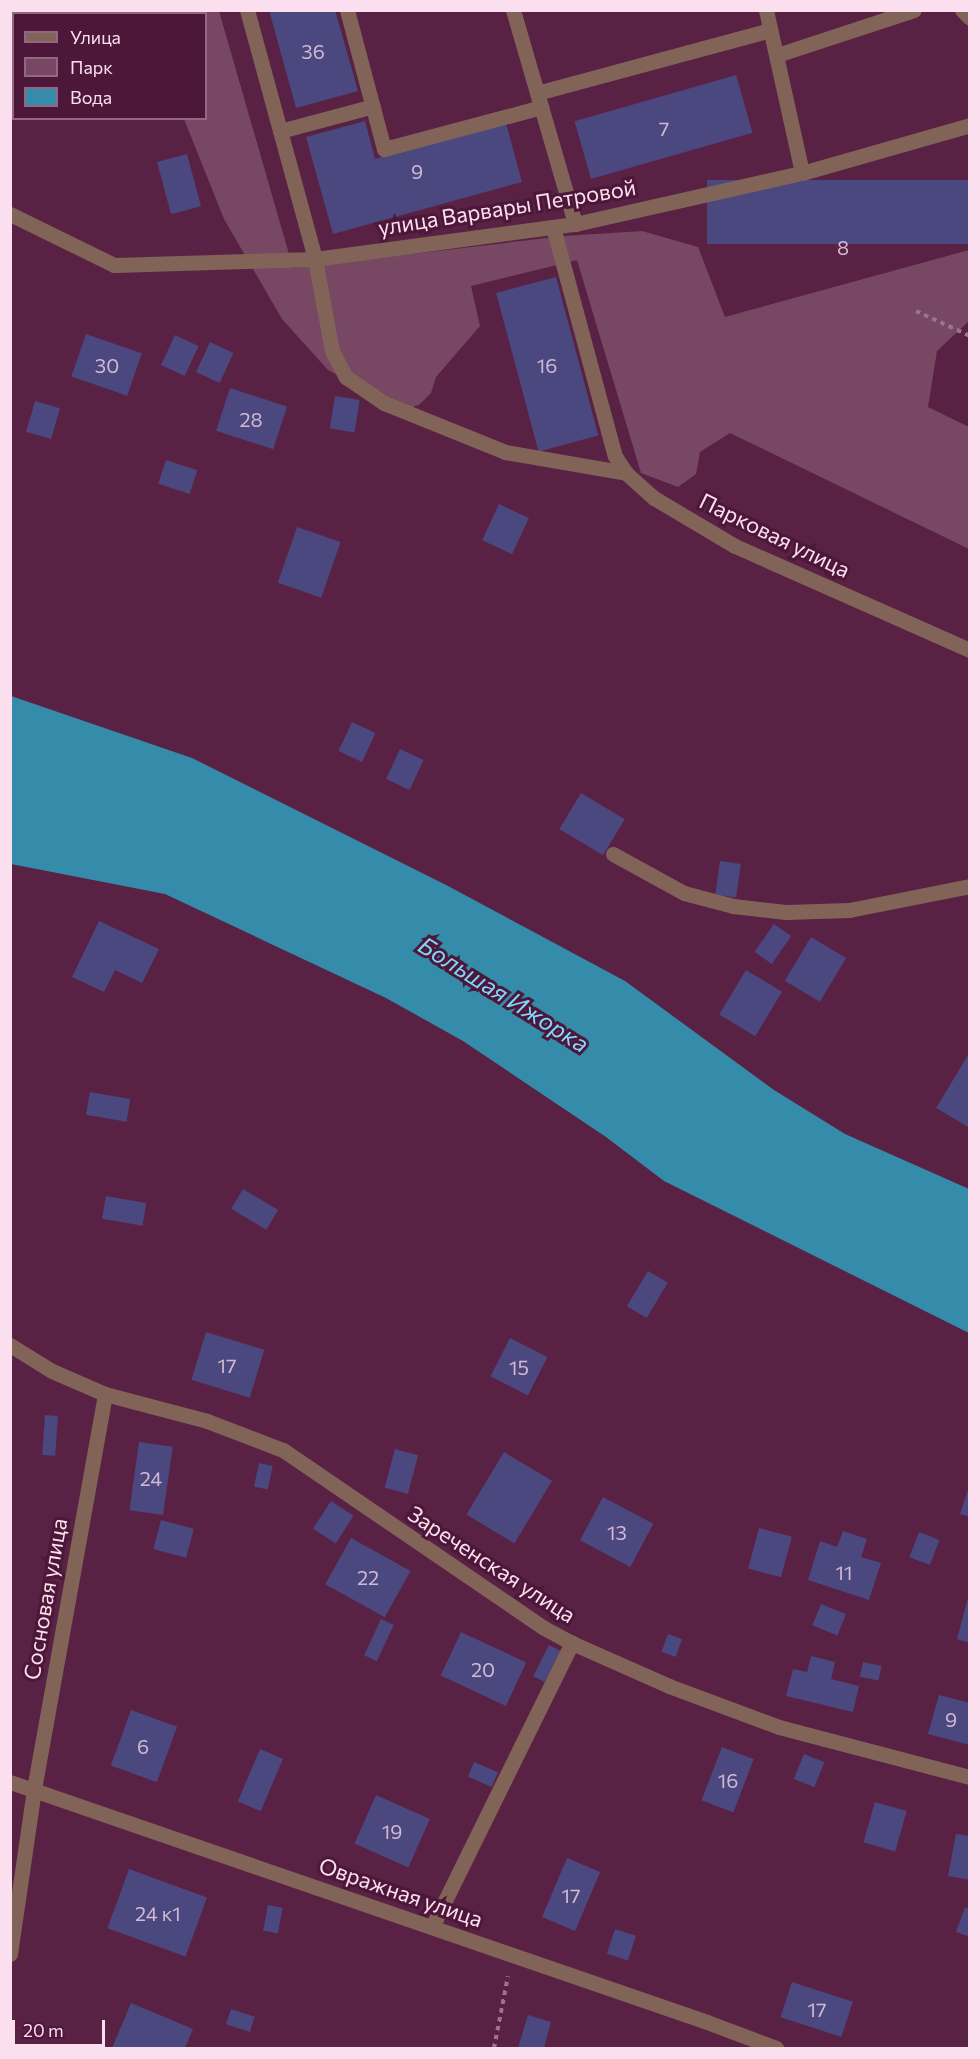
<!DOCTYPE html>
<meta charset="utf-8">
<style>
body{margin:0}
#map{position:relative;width:980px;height:2059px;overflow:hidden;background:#592244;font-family:Commissioner,sans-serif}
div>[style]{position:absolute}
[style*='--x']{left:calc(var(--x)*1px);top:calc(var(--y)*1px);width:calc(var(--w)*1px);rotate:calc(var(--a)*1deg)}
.green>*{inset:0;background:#774763}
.water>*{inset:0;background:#348caa}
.building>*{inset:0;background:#4b477f;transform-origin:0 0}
.path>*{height:4px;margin-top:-2px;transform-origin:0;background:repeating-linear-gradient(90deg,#9f738d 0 4.5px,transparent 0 9px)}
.service>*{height:15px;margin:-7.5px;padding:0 7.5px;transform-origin:7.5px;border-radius:7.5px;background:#816457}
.minor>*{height:15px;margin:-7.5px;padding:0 7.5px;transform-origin:7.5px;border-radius:7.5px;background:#816457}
span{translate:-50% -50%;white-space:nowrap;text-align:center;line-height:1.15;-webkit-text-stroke:6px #4d1739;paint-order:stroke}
.number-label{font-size:20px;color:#d0b9d2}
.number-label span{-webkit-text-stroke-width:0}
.street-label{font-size:22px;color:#fcdfee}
.water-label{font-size:24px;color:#7fd9fc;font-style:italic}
.frame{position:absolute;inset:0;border:12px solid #fcdfee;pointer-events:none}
.legend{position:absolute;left:12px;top:12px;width:195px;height:108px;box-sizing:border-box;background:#4d1739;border:2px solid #936781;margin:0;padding:8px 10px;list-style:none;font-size:18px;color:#fcdfee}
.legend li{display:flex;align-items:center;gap:12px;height:30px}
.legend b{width:30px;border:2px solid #936781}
.scale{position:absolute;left:12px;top:2020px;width:93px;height:27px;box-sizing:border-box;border:3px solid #fcdfee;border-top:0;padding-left:8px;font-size:18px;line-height:21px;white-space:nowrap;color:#fcdfee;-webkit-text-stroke:4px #4d1739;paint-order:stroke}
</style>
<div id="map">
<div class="green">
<i style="clip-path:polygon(180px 11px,219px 11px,293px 268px,564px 236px,642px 231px,698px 247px,725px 317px,969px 250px,969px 321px,937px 351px,928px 407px,969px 427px,969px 549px,730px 433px,700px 452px,696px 474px,678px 487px,641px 473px,577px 260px,471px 286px,480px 326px,436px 377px,431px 393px,419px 405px,403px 410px,328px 370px,282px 319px,224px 219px,184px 119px,206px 118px,206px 14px,181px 13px)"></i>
</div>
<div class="water">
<i style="clip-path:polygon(11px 696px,192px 758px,448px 886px,625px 981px,774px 1090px,845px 1134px,969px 1189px,969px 1333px,664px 1181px,606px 1137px,463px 1041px,386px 998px,165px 894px,11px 864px)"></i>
</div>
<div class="building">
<i style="clip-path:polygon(269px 10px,335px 10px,358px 91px,296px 108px)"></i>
<i style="left:736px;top:75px;width:60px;height:168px;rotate:74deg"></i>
<i style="clip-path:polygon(365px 121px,375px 159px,506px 123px,522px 182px,333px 234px,306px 137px)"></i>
<i style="left:187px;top:154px;width:54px;height:31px;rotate:75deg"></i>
<i style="left:970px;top:180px;width:64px;height:263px;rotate:90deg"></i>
<i style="left:556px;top:277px;width:164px;height:62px;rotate:75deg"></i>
<i style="left:86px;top:334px;width:59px;height:45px;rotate:19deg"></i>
<i style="left:175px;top:335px;width:26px;height:33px;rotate:25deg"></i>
<i style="left:210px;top:342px;width:26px;height:33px;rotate:25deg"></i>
<i style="left:230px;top:388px;width:60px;height:45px;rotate:18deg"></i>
<i style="left:335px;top:396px;width:25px;height:33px;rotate:9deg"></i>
<i style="left:35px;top:401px;width:26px;height:32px;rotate:16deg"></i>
<i style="left:166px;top:460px;width:33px;height:25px;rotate:18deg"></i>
<i style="left:499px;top:504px;width:33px;height:40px;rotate:25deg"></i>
<i style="left:297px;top:527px;width:46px;height:59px;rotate:19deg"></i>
<i style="left:352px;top:722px;width:26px;height:32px;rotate:25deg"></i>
<i style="left:400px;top:749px;width:26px;height:33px;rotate:25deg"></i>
<i style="left:581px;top:793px;width:51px;height:42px;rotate:31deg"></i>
<i style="left:720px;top:861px;width:21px;height:34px;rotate:8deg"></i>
<i style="clip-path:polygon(99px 921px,159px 949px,142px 983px,115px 970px,104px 992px,72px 977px)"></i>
<i style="left:774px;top:924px;width:21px;height:34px;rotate:35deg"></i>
<i style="left:811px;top:937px;width:41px;height:51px;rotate:31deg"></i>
<i style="left:746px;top:970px;width:42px;height:52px;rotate:31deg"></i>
<i style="clip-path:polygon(970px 1052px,970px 1128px,936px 1108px)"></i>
<i style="left:90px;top:1092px;width:41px;height:23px;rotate:10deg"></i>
<i style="left:243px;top:1189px;width:41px;height:23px;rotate:31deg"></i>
<i style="left:106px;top:1196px;width:41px;height:23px;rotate:10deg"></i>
<i style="left:648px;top:1271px;width:23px;height:41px;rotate:31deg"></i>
<i style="left:206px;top:1332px;width:61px;height:50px;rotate:17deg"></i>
<i style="left:510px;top:1338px;width:42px;height:43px;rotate:27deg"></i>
<i style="left:45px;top:1415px;width:13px;height:40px;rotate:4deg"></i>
<i style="left:139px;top:1442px;width:34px;height:69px;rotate:8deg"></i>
<i style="left:395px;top:1449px;width:24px;height:40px;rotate:15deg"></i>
<i style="left:504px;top:1452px;width:56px;height:73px;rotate:31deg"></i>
<i style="left:259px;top:1463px;width:14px;height:24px;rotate:12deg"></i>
<i style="clip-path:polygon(969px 1487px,970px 1487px,970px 1517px,960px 1514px)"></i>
<i style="left:603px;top:1497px;width:57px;height:49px;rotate:28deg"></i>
<i style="left:331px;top:1501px;width:27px;height:33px;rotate:33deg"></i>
<i style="left:161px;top:1520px;width:34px;height:30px;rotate:15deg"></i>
<i style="left:759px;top:1528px;width:34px;height:42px;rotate:15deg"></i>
<i style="clip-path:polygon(843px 1531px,867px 1539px,861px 1557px,881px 1563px,869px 1600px,808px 1580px,820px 1541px,837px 1547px)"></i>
<i style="left:919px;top:1532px;width:22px;height:27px;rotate:21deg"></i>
<i style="left:351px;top:1538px;width:68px;height:53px;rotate:29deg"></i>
<i style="clip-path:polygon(969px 1594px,970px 1594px,970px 1643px,957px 1639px)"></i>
<i style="left:821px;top:1604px;width:27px;height:23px;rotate:22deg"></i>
<i style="left:381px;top:1619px;width:14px;height:40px;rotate:25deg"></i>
<i style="left:461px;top:1632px;width:72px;height:48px;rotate:25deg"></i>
<i style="left:668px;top:1634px;width:15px;height:19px;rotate:20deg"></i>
<i style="left:549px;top:1645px;width:13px;height:35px;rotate:27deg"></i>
<i style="clip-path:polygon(811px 1656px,835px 1662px,831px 1679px,859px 1686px,853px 1712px,786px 1696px,793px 1669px,807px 1672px)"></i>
<i style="left:863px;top:1662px;width:19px;height:15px;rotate:12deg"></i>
<i style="clip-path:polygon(939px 1695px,970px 1703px,970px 1745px,928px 1734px)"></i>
<i style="left:131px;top:1710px;width:49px;height:59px;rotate:20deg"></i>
<i style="left:722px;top:1747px;width:34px;height:57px;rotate:21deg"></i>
<i style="left:260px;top:1749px;width:25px;height:57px;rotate:23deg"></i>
<i style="left:804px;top:1754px;width:22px;height:27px;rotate:22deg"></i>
<i style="left:474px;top:1762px;width:26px;height:16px;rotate:23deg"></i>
<i style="left:376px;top:1795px;width:59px;height:53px;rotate:24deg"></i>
<i style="left:875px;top:1802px;width:33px;height:42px;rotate:16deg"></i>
<i style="clip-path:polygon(956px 1834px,970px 1836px,970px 1880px,948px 1876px)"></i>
<i style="left:567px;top:1858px;width:36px;height:64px;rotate:23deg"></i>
<i style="left:129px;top:1869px;width:83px;height:63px;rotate:20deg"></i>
<i style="left:268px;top:1905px;width:15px;height:26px;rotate:11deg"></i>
<i style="clip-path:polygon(965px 1907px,970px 1909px,970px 1937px,956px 1932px)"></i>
<i style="left:615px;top:1929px;width:22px;height:26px;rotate:18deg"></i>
<i style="left:792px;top:1982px;width:64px;height:37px;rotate:18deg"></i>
<i style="clip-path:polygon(131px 2003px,193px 2029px,185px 2048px,112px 2048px)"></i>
<i style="left:231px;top:2009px;width:25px;height:16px;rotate:18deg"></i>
<i style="clip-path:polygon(528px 2015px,551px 2022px,544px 2048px,518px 2048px)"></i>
</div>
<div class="path">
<i style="--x:916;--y:311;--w:60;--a:24.8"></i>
<i style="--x:494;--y:2048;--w:73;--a:-79"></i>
</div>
<div class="service">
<i style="--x:347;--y:10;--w:144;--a:75.1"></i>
<i style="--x:384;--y:149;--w:163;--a:-14.9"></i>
<i style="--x:513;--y:10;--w:223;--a:73.8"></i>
<i style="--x:766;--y:10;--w:167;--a:77.5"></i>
<i style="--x:962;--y:10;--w:11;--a:45"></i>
<i style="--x:777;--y:55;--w:144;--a:-18.2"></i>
<i style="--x:537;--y:93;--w:241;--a:-15.1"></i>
<i style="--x:280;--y:131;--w:96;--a:-15"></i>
<i style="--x:10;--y:214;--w:116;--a:26.1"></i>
<i style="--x:553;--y:227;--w:237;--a:74.9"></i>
<i style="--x:615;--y:456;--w:20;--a:57"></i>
<i style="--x:613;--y:854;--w:81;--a:28.8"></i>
<i style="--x:684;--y:893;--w:51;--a:14.9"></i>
<i style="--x:733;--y:906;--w:53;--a:6.5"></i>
<i style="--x:786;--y:912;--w:63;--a:-1.8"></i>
<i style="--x:849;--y:910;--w:123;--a:-11.2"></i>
<i style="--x:432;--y:1927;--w:317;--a:-63.8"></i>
</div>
<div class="minor">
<i style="--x:247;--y:10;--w:258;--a:74.7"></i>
<i style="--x:315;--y:259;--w:94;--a:79.5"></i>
<i style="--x:332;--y:351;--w:30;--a:62"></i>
<i style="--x:346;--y:377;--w:46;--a:34.4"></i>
<i style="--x:384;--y:403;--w:131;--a:22"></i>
<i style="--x:505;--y:452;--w:123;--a:9.8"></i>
<i style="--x:626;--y:473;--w:38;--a:42"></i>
<i style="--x:654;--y:498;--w:94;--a:30.7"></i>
<i style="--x:735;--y:546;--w:257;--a:23.9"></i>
<i style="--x:114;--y:265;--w:201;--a:-1.7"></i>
<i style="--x:315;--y:259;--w:262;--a:-7.7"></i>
<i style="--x:575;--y:224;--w:233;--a:-12.7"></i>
<i style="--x:802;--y:173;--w:175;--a:-15.9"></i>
<i style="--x:10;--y:1345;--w:49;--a:31.8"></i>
<i style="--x:52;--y:1371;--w:58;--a:23.5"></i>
<i style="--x:105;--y:1394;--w:106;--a:14.8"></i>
<i style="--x:207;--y:1421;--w:81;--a:20.9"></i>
<i style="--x:283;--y:1450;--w:316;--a:34.3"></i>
<i style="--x:544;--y:1628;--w:32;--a:28"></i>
<i style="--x:572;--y:1643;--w:106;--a:23.9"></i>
<i style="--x:669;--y:1686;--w:117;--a:20.4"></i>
<i style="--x:779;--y:1727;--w:197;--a:14.7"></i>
<i style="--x:10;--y:1782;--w:737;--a:19"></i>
<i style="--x:707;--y:2022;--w:74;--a:20.6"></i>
<i style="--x:10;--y:1954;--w:167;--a:-81.7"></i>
<i style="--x:34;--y:1789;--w:401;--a:-79.8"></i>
</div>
<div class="number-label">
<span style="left:313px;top:51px">36</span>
<span style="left:664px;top:128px">7</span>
<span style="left:417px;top:171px">9</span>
<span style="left:843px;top:247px">8</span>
<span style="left:107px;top:365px">30</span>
<span style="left:547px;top:365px">16</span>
<span style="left:251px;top:419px">28</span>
<span style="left:227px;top:1365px">17</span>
<span style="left:519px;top:1367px">15</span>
<span style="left:151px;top:1478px">24</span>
<span style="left:617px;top:1532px">13</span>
<span style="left:844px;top:1572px">11</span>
<span style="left:368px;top:1577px">22</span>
<span style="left:483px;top:1669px">20</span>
<span style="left:951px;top:1719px">9</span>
<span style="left:143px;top:1746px">6</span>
<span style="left:728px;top:1780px">16</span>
<span style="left:392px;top:1831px">19</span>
<span style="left:571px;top:1895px">17</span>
<span style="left:158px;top:1913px">24 к1</span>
<span style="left:817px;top:2009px">17</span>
</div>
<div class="street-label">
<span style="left:507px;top:207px;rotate:-9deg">улица Варвары Петровой</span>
<span style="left:775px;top:535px;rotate:26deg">Парковая улица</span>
<span style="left:492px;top:1564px;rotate:33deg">Зареченская улица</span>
<span style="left:45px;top:1599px;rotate:-80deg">Сосновая улица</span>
<span style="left:401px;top:1892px;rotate:19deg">Овражная улица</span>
</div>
<div class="water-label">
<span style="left:504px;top:994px;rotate:32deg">Большая Ижорка</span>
</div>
<div class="frame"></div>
<ul class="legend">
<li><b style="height:8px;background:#816457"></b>Улица</li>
<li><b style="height:16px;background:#774763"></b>Парк</li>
<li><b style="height:16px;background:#348caa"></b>Вода</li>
</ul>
<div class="scale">20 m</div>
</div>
